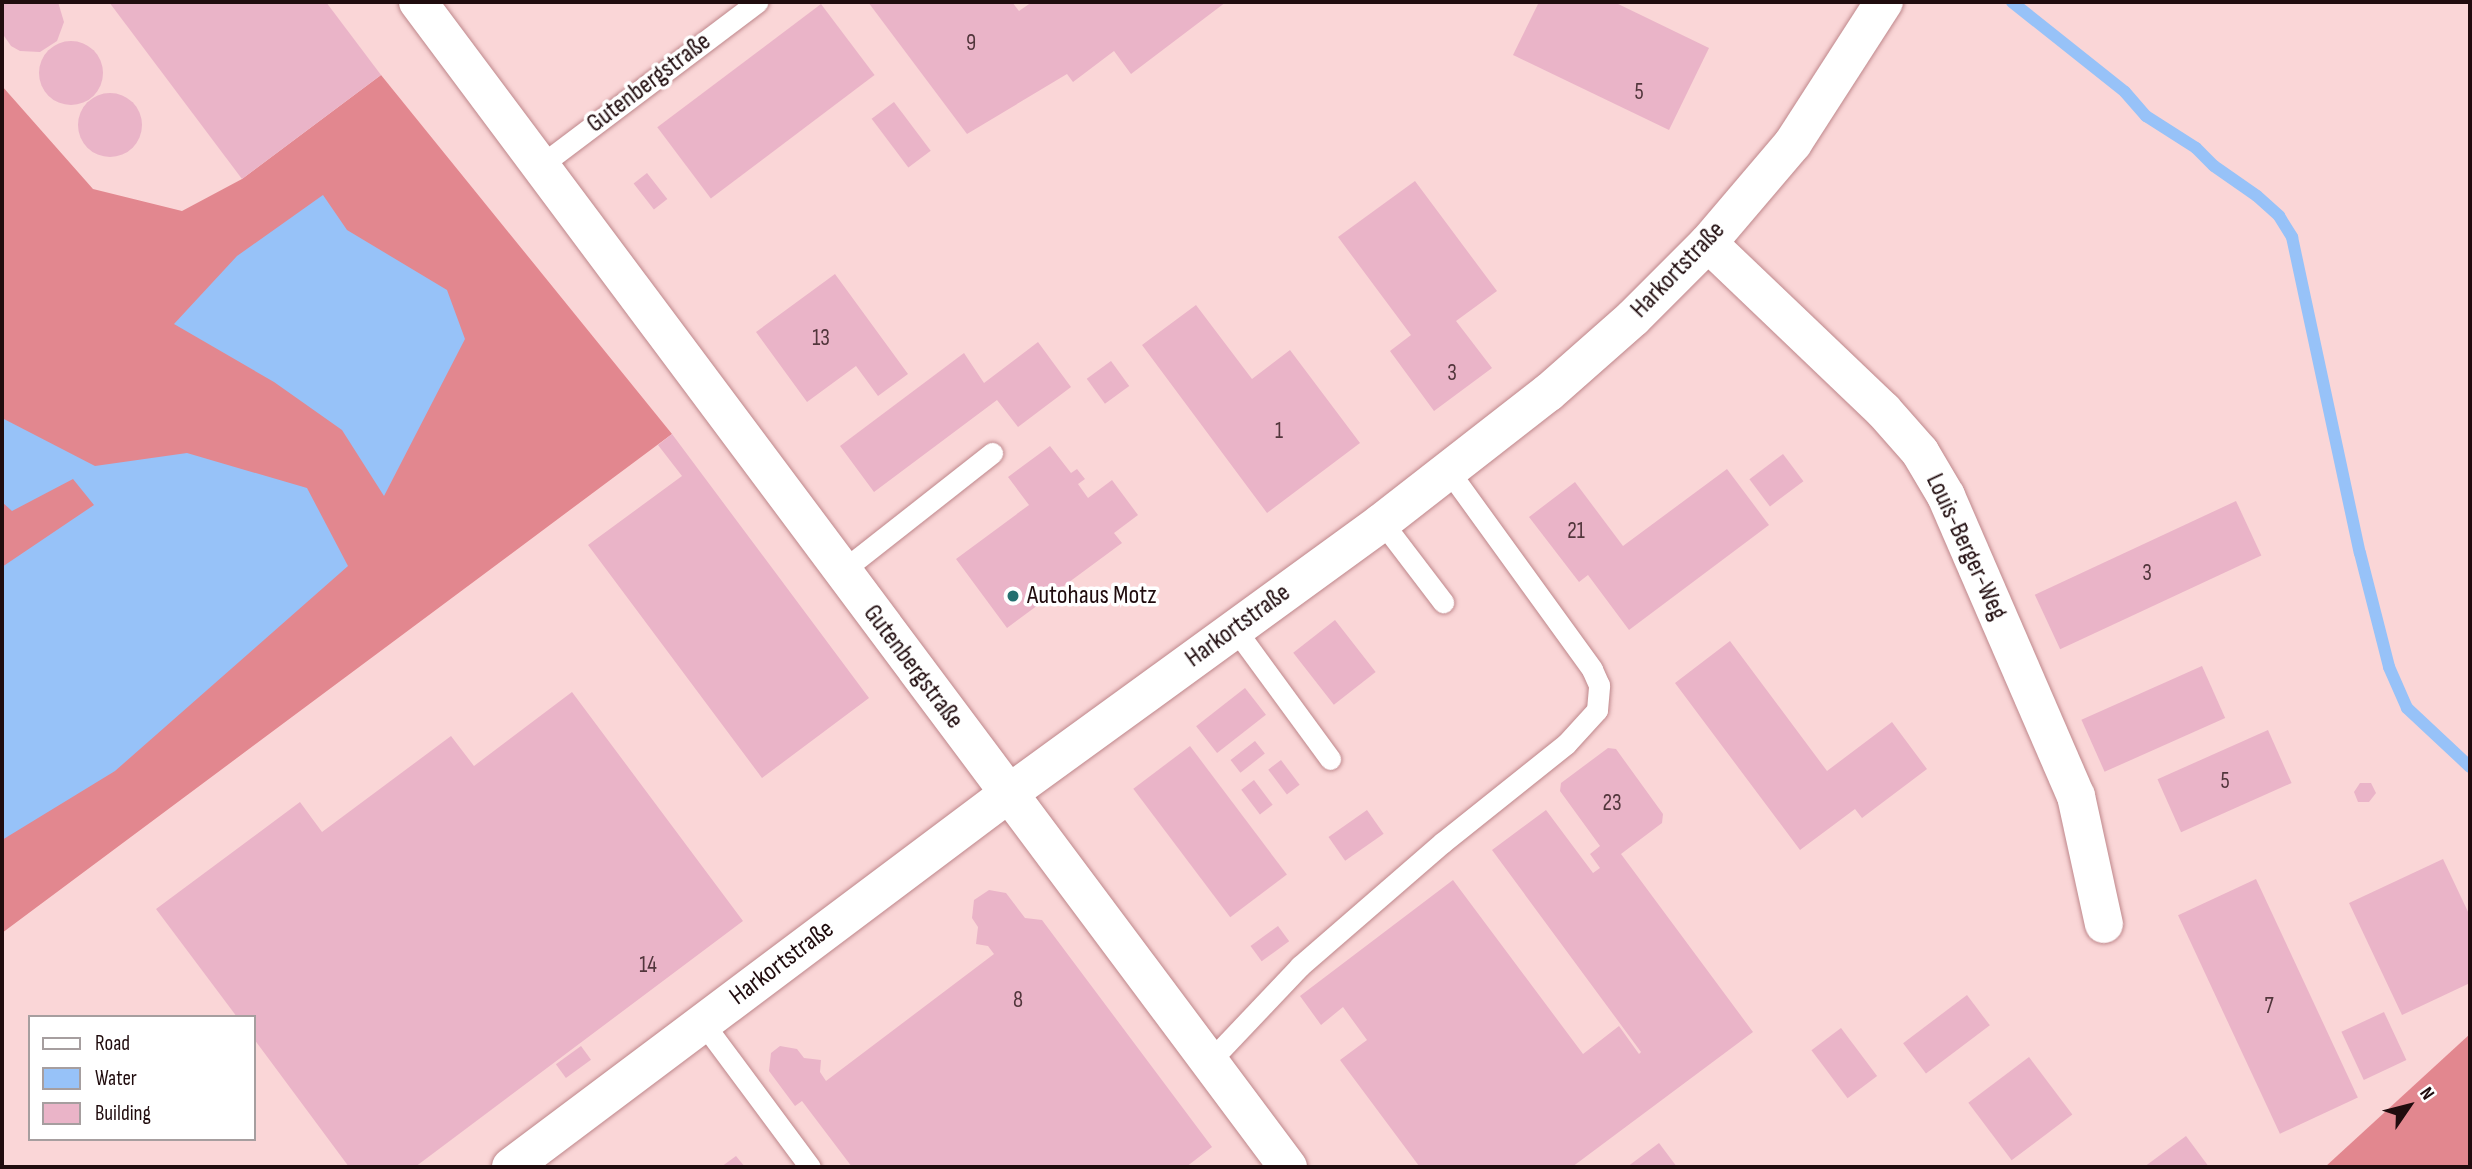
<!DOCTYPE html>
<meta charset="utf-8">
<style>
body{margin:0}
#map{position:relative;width:2472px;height:1169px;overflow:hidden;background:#fad6d7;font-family:"Sofia Sans Condensed",sans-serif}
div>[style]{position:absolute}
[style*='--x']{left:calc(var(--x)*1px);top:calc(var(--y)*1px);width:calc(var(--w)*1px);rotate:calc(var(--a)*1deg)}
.forest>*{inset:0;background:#e2878f}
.water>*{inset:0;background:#97c2f8}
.stream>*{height:12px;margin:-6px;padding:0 6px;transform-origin:6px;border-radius:6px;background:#97c2f8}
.building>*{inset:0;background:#eab4c8;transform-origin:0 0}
.round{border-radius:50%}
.roads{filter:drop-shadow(0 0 2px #be878b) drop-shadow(0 0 2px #be878b)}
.service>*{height:21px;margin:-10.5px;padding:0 10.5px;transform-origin:10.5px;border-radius:10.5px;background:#fff}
.minor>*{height:38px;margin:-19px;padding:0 19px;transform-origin:19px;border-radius:19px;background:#fff}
.tertiary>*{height:38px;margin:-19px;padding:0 19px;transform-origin:19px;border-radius:19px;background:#fff}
.dots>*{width:19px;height:19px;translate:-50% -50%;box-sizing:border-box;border:4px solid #fff;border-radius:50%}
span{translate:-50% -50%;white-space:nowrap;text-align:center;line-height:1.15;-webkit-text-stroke:7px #fff;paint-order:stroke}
.number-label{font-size:23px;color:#52363c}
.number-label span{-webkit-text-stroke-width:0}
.street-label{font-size:26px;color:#200c0e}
.poi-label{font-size:26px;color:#200c0e}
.left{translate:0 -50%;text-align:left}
.frame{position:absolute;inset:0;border:4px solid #200c0e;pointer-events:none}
.legend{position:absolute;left:28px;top:1015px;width:228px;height:126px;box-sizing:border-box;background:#fff;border:2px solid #a69e9f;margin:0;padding:9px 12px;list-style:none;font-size:21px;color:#200c0e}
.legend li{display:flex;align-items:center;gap:14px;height:35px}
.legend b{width:35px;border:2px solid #a69e9f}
.north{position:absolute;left:2374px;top:1071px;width:70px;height:70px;-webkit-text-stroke:5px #fff;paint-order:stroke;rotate:55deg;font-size:19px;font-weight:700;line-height:28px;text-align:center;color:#200c0e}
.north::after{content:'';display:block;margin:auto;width:24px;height:32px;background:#200c0e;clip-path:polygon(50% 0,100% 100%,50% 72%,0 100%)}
</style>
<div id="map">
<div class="forest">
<i style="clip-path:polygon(381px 75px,672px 434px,2px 933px,2px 86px,93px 189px,182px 211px,242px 179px)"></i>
<i style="clip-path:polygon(2470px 1034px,2470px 1167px,2325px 1167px)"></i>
</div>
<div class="water">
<i style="clip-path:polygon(323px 195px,347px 230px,447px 290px,465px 339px,384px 496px,342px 430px,274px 382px,174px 324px,237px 256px)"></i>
<i style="clip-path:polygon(2px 418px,95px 466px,187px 453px,307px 488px,348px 566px,115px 771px,2px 840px,2px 567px,94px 505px,73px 479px,12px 511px,2px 502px)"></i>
</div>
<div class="stream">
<i style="--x:2012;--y:2;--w:144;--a:38.5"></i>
<i style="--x:2125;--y:92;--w:32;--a:49"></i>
<i style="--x:2146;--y:116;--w:59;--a:32.6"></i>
<i style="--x:2196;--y:148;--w:25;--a:45"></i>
<i style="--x:2214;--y:166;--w:52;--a:34.9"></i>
<i style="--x:2257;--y:196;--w:30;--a:42"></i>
<i style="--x:2279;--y:216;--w:25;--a:58"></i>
<i style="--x:2292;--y:237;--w:323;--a:77.9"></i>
<i style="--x:2360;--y:553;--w:118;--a:75.7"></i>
<i style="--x:2389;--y:667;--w:45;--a:66.3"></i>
<i style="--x:2407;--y:708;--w:86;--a:43.1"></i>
</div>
<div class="building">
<i style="clip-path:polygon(5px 2px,58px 2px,64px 22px,57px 41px,40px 52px,20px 51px,11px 46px,2px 33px,2px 7px)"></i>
<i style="clip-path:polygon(109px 2px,326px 2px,381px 75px,242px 179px)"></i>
<i style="clip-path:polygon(868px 2px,1012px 2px,1019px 11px,1032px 2px,1226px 2px,1131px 74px,1114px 51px,1073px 82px,1067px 74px,967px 134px)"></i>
<i style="clip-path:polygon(1539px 2px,1614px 2px,1709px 48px,1669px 130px,1513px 55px)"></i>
<i style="left:821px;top:4px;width:89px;height:205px;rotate:53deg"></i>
<i class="round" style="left:39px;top:41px;width:64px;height:64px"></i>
<i class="round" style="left:78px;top:93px;width:64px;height:64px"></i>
<i style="left:894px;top:102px;width:61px;height:28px;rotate:53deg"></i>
<i style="left:647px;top:173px;width:33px;height:17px;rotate:52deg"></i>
<i style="clip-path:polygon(1415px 181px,1497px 291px,1456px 321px,1492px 368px,1434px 411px,1390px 351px,1411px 335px,1338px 237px)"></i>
<i style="clip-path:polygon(835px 274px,908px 374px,878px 396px,856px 366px,807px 402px,756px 332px)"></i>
<i style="clip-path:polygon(1196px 305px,1252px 379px,1290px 350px,1360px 443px,1267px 513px,1142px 345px)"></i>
<i style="clip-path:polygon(1038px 342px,1071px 387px,1018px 427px,997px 400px,874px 492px,840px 446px,964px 353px,984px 383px)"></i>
<i style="left:1111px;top:361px;width:31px;height:30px;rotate:54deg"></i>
<i style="clip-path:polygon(672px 434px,869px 698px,762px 778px,588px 545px,682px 476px,658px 445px)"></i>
<i style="clip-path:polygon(1050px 446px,1071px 473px,1077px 469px,1085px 479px,1078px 484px,1088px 498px,1112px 480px,1138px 515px,1114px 533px,1122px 543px,1007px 628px,956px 559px,1029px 505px,1008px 477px)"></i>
<i style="left:1783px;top:454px;width:34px;height:42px;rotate:53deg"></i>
<i style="clip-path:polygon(1727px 469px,1769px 525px,1629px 630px,1588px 575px,1579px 582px,1529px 517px,1575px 482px,1623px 546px)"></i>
<i style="left:2236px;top:501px;width:60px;height:222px;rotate:65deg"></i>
<i style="left:1335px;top:620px;width:66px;height:53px;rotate:52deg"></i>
<i style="clip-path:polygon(1730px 641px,1827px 771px,1892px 722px,1927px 769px,1862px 818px,1855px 809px,1800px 850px,1675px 683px)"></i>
<i style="left:2202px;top:666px;width:57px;height:132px;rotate:66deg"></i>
<i style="left:1245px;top:688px;width:34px;height:62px;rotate:52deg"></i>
<i style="clip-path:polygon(572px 692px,743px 921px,415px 1167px,349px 1167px,254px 1039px,254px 1017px,237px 1017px,156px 909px,300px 802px,322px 832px,451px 736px,474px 766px)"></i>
<i style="left:2268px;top:730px;width:58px;height:121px;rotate:66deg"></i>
<i style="left:1255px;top:741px;width:16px;height:31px;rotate:52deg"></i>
<i style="left:1190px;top:746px;width:161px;height:71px;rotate:53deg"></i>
<i style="clip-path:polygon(1608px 748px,1616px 749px,1663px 814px,1662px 823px,1621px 854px,1753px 1032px,1572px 1167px,1417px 1167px,1419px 1166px,1340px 1060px,1367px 1040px,1343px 1007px,1321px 1025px,1300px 996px,1453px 880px,1583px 1054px,1619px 1026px,1639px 1054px,1641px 1052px,1492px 850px,1546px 810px,1593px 873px,1600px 868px,1590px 854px,1600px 846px,1560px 791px,1561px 783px)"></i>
<i style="left:1281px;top:760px;width:31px;height:16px;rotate:53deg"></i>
<i style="left:1254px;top:780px;width:31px;height:16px;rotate:53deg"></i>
<i style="clip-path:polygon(2360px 783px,2371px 783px,2376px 793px,2369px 802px,2358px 802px,2354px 792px)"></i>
<i style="left:1367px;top:810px;width:29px;height:47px;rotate:55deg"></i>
<i style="clip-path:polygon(2443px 859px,2470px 916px,2470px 983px,2402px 1015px,2349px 903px)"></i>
<i style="left:2256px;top:879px;width:241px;height:86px;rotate:65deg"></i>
<i style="clip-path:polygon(989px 890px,1006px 893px,1025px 918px,1042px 920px,1212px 1147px,1186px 1167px,852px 1167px,802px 1101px,795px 1106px,769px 1071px,771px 1053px,780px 1046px,797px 1049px,804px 1058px,821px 1060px,820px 1072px,826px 1081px,994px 954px,988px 946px,976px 944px,978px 927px,972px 918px,974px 900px)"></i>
<i style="left:1278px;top:926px;width:19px;height:34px;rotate:54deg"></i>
<i style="left:1967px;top:995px;width:38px;height:80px;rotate:53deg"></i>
<i style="left:2384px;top:1012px;width:53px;height:47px;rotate:65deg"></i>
<i style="left:1841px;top:1028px;width:60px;height:37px;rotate:53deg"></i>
<i style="left:581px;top:1046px;width:17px;height:31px;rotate:54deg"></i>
<i style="left:2029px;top:1057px;width:72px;height:76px;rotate:53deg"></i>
<i style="clip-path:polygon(2186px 1136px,2209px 1167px,2144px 1167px)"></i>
<i style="clip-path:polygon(1659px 1143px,1677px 1167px,1627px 1167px)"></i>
<i style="clip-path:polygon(736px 1156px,745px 1167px,721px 1167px)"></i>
</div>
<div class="roads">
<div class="service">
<i style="--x:541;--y:165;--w:271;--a:-37"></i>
<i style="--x:1382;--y:522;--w:101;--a:52.7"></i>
<i style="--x:842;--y:571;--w:191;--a:-38.2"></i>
<i style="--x:1235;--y:629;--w:161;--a:53.8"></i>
<i style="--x:703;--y:1023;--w:179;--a:53.4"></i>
<i style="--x:1209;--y:1062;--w:132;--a:-46.5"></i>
<i style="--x:1300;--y:966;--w:188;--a:-40.9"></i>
<i style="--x:1442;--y:843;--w:159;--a:-38.6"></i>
<i style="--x:1566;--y:744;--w:46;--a:-47.6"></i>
<i style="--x:1597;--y:710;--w:25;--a:-85"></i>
<i style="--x:1599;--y:685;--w:17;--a:-114"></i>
<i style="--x:1592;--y:669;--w:247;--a:-125.9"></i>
</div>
<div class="minor">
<i style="--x:1708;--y:243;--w:242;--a:43.7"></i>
<i style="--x:1883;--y:410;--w:56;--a:48.6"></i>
<i style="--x:1920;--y:452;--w:51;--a:59.4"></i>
<i style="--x:1946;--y:496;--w:327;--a:66.6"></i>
<i style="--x:2076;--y:796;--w:131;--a:77.7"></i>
<i style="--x:511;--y:1167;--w:621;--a:-36.89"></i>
<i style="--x:1008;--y:794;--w:462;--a:-36"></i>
<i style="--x:1382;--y:522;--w:210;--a:-37.9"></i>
<i style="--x:1548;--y:393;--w:113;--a:-41.4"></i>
<i style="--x:1633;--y:318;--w:106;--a:-45"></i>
<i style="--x:1708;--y:243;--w:131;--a:-49.6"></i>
<i style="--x:1793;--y:143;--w:168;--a:-57.2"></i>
</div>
<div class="tertiary">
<i style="--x:418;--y:2;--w:1454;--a:53.25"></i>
</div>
</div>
<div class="dots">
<i style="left:1013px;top:596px;background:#246f6f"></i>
</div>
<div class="number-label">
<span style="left:971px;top:43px">9</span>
<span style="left:1639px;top:92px">5</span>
<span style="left:821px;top:338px">13</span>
<span style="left:1452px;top:373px">3</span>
<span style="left:1279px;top:431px">1</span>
<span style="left:1576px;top:531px">21</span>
<span style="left:2147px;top:573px">3</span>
<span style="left:2225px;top:781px">5</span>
<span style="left:1612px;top:803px">23</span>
<span style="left:648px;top:965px">14</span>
<span style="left:1018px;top:1000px">8</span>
<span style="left:2269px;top:1006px">7</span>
</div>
<div class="street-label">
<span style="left:649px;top:83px;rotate:-37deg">Gutenbergstraße</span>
<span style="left:1678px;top:270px;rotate:-46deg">Harkortstraße</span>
<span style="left:1966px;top:547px;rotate:65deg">Louis-Berger-Weg</span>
<span style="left:1238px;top:626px;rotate:-36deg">Harkortstraße</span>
<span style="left:913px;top:667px;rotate:53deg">Gutenbergstraße</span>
<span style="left:782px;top:963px;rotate:-37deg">Harkortstraße</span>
</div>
<div class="poi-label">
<span class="left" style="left:1027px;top:596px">Autohaus Motz</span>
</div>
<div class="frame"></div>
<ul class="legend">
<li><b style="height:9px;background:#fff"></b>Road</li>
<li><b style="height:19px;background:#97c2f8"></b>Water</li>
<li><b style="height:19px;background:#eab4c8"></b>Building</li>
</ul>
<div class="north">N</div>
</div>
